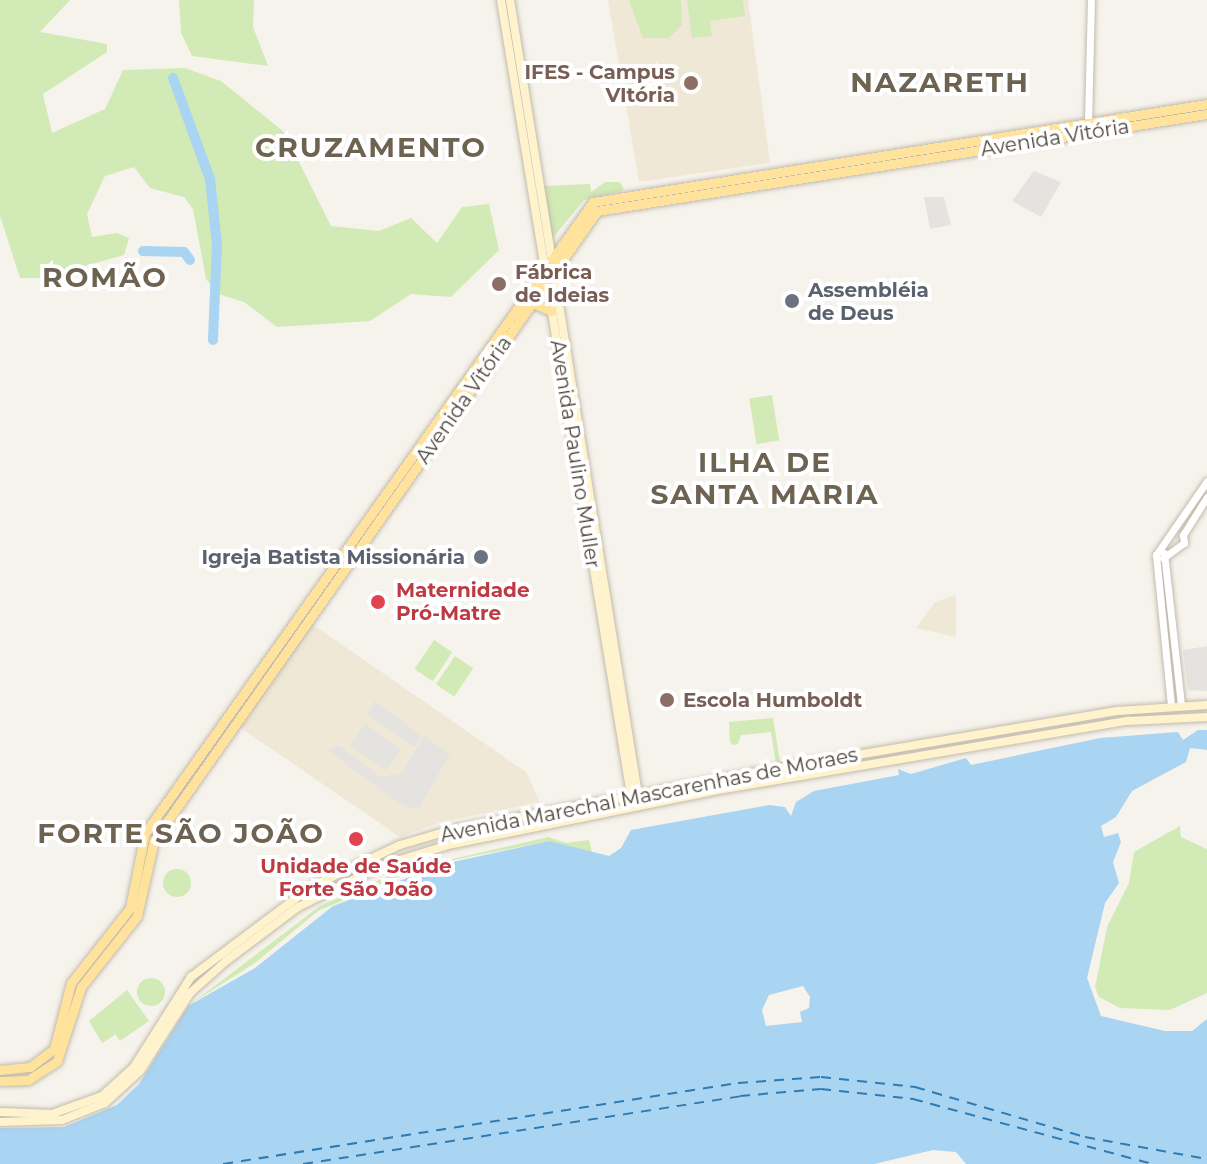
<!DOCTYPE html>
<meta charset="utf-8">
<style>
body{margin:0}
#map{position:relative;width:1207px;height:1164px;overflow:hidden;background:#f6f3ec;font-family:Montserrat,sans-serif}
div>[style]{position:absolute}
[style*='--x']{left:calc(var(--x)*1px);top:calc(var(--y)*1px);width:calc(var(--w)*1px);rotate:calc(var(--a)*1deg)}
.education>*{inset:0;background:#efe8d6}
.green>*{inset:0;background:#d2eab5;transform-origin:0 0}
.round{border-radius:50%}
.parking>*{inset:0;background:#e5e3e0;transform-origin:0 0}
.water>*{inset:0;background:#a9d4f2}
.river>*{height:10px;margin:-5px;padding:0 5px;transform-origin:5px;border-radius:5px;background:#a9d4f2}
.ferry>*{height:2px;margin-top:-1px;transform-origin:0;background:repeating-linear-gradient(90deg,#2e7ab2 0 10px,transparent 0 18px)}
.roads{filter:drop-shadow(0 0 2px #c2bbae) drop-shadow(0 0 2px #c2bbae)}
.tertiary>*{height:7px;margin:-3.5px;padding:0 3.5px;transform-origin:3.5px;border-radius:3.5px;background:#fff}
.secondary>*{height:8px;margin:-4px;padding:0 4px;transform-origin:4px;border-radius:4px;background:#fff3cd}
.primary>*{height:9px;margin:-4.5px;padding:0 4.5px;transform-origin:4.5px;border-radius:4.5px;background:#ffe39c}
.dots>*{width:22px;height:22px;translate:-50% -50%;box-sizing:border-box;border:4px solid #fff;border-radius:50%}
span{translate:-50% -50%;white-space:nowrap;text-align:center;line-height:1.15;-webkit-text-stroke:8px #fff;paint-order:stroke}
.education-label{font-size:20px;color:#785e54;font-weight:700}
.right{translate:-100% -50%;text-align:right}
.left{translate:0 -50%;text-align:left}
.street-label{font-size:20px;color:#4b4439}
.worship-label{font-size:20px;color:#5b616d;font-weight:700}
.health-label{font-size:20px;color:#be3a42;font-weight:700}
.district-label{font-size:28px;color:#6e6250;font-weight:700;letter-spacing:2px}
</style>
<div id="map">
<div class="education">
<i style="clip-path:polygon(608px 0,748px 0,770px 163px,639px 182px)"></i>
<i style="clip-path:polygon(956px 595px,956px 637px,916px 628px,935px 602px)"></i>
<i style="clip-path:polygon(312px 624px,526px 772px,540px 802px,441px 822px,400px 837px,238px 726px)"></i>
</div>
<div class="green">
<i style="clip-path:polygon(0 0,70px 0,40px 32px,107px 44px,107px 52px,43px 94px,52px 133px,105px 109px,123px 70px,185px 68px,221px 81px,284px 132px,331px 226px,379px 231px,411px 218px,437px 243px,462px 207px,489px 204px,499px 250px,451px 297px,411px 294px,370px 321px,277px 327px,244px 302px,218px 294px,206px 279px,193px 209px,184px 197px,150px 188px,134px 167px,105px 176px,87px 214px,92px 237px,117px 233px,129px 238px,124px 255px,41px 278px,20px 278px,0 216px)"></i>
<i style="clip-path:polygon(179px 0,254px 0,253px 27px,268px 66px,192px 56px,181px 33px)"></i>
<i style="clip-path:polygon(629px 0,681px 0,682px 25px,669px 38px,643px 38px)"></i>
<i style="clip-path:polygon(687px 0,743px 0,745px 16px,710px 21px,712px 36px,692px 38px)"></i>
<i style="clip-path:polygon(605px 182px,620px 182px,624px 190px,584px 200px,551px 240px,543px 186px,590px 184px,591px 192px)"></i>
<i style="left:772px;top:395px;width:46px;height:23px;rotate:81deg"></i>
<i style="left:434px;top:640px;width:22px;height:35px;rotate:34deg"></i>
<i style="left:455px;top:656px;width:22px;height:34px;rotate:34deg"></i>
<i style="clip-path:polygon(773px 718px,780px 762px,776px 765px,771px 732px,741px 735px,738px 744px,733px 745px,730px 742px,729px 722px)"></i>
<i style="clip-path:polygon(1180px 826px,1181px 837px,1207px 849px,1207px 993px,1170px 1010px,1120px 1008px,1099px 997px,1095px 987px,1107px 927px,1129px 883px,1134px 852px)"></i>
<i style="clip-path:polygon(548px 837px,566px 843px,589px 840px,593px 856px,549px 841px,418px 867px)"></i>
<i class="round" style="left:163px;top:869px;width:28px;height:28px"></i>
<i style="clip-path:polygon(393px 874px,400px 876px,318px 911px,255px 963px,192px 1003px,320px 906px)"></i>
<i class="round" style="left:137px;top:978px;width:28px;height:28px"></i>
<i style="clip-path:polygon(127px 990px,149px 1021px,120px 1041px,111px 1028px,115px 1035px,102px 1043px,89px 1021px)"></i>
</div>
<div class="parking">
<i style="clip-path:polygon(1034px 171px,1061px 182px,1041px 217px,1012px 201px)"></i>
<i style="clip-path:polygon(924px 197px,944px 197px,951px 225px,930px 229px)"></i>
<i style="clip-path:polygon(1207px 646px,1207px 691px,1188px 690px,1183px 650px)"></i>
<i style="clip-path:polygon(375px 701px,422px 736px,415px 747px,367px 714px)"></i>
<i style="left:365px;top:724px;width:44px;height:26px;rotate:35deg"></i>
<i style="clip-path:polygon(424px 736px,450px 754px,418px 810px,399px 803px,327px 750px,339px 745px,380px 777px,401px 774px)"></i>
</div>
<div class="water">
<i style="clip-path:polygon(evenodd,1198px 730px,1207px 730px,1207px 750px,1190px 748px,1186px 762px,1132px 791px,1116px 817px,1101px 826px,1104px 837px,1118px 833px,1121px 842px,1113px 862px,1119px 883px,1105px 903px,1087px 978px,1101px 1016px,1165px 1031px,1192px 1031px,1207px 1019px,1207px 1164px,966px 1164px,956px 1152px,933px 1150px,874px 1164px,0 1164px,0 1128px,64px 1127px,117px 1105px,139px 1084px,188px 1006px,255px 968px,333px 906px,444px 864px,549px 841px,609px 856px,621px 848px,631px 830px,769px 805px,785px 807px,791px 816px,796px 802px,814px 791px,899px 775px,898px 769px,911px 774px,966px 758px,971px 765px,1100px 738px,1178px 732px,1183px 740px,1198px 730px,803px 986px,810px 997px,809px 1008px,800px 1012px,802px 1022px,766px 1026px,762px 1010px,769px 995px,803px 986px)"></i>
</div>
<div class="river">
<i style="--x:173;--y:78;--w:108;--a:69.9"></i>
<i style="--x:210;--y:179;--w:65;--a:83.9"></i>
<i style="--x:217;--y:244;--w:96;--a:92.4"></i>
<i style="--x:143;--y:251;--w:41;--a:1.4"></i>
<i style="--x:184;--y:252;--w:10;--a:53"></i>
</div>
<div class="ferry">
<i style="--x:223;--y:1164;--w:521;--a:-8.94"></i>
<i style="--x:738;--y:1083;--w:83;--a:-4.1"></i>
<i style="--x:821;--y:1077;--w:95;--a:6.1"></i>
<i style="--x:915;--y:1087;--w:177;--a:16.4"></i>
<i style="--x:1085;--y:1137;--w:124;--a:10.2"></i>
<i style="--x:303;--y:1164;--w:442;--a:-8.8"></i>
<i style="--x:740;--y:1096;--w:81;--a:-4.9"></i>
<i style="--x:821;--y:1089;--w:93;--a:6.2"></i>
<i style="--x:913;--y:1099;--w:248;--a:15.2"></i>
</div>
<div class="roads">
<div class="tertiary">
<i style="--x:1088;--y:122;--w:122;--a:-88.6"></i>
<i style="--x:1183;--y:535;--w:45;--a:-57.7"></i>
<i style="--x:1164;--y:553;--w:152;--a:83.6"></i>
<i style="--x:1163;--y:558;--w:26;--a:-36"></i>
<i style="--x:1184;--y:543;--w:8;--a:-97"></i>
<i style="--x:1171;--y:705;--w:151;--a:-95.7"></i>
<i style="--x:1156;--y:555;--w:90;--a:-55.4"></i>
</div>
<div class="secondary">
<i style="--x:501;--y:0;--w:807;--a:80.72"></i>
<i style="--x:510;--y:0;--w:805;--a:80.85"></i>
<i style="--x:0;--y:1112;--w:52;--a:2.2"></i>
<i style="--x:52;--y:1114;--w:53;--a:-19.8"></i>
<i style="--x:102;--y:1096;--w:43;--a:-42.2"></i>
<i style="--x:134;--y:1067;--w:107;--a:-57.7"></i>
<i style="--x:191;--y:977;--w:150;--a:-36.9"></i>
<i style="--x:311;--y:887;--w:98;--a:-25.3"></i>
<i style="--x:400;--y:845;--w:53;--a:-16.4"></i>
<i style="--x:451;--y:830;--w:341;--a:-10.7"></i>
<i style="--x:786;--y:767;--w:337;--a:-9.6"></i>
<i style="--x:1118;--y:711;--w:89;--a:-3.9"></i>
<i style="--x:0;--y:1122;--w:62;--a:-1.8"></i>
<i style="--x:62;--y:1120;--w:46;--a:-21.6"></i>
<i style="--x:105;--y:1103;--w:47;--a:-42.4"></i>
<i style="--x:140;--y:1071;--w:93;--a:-57.3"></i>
<i style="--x:190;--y:993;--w:48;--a:-41.6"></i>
<i style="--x:226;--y:961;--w:90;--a:-36.9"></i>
<i style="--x:298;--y:907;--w:93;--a:-26.3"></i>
<i style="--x:381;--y:866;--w:70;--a:-17.4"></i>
<i style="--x:448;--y:845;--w:282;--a:-11.5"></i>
<i style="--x:724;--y:789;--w:410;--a:-9.6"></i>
<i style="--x:1128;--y:721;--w:79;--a:-2.9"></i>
</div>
<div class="primary">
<i style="--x:533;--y:303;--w:20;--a:24"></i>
<i style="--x:0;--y:1070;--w:30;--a:-6"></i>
<i style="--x:30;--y:1067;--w:30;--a:-37"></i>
<i style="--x:54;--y:1049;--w:68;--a:-75.6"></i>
<i style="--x:71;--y:983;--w:95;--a:-51.8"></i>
<i style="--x:130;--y:908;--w:76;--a:-78.7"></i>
<i style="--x:145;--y:833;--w:774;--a:-54.63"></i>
<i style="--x:593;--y:202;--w:622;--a:-9.07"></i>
<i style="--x:0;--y:1081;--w:28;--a:-2"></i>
<i style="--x:28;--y:1080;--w:35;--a:-33"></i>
<i style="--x:57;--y:1061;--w:78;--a:-72"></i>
<i style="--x:81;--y:987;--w:90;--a:-51.7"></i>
<i style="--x:137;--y:916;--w:78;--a:-77.4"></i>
<i style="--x:154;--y:840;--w:769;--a:-54.84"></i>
<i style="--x:597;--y:211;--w:618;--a:-9.04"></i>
</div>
</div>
<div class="dots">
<i style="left:691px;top:83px;background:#8d6e63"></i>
<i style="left:499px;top:284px;background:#8d6e63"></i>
<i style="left:792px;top:301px;background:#6b7280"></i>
<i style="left:481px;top:557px;background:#6b7280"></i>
<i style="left:378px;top:602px;background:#e0444e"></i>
<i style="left:667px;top:700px;background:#8d6e63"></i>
<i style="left:356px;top:839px;background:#e0444e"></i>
</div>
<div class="education-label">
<span class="right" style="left:675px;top:84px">IFES - Campus<br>VItória</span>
<span class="left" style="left:515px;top:284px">Fábrica<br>de Ideias</span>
<span class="left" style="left:683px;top:700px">Escola Humboldt</span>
</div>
<div class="street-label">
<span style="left:1055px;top:138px;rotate:-9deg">Avenida Vitória</span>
<span style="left:464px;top:400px;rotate:-55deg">Avenida Vitória</span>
<span style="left:575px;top:454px;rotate:81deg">Avenida Paulino Muller</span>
<span style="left:649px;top:795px;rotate:-11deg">Avenida Marechal Mascarenhas de Moraes</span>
</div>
<div class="worship-label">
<span class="left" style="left:808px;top:302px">Assembléia<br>de Deus</span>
<span class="right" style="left:465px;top:557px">Igreja Batista Missionária</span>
</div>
<div class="health-label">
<span class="left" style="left:396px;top:602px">Maternidade<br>Pró-Matre</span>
<span style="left:356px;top:878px">Unidade de Saúde<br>Forte São João</span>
</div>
<div class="district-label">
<span style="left:940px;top:82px">NAZARETH</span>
<span style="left:371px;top:147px">CRUZAMENTO</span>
<span style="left:105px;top:277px">ROMÃO</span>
<span style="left:765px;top:478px">ILHA DE<br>SANTA MARIA</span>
<span style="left:181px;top:833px">FORTE SÃO JOÃO</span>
</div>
</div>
